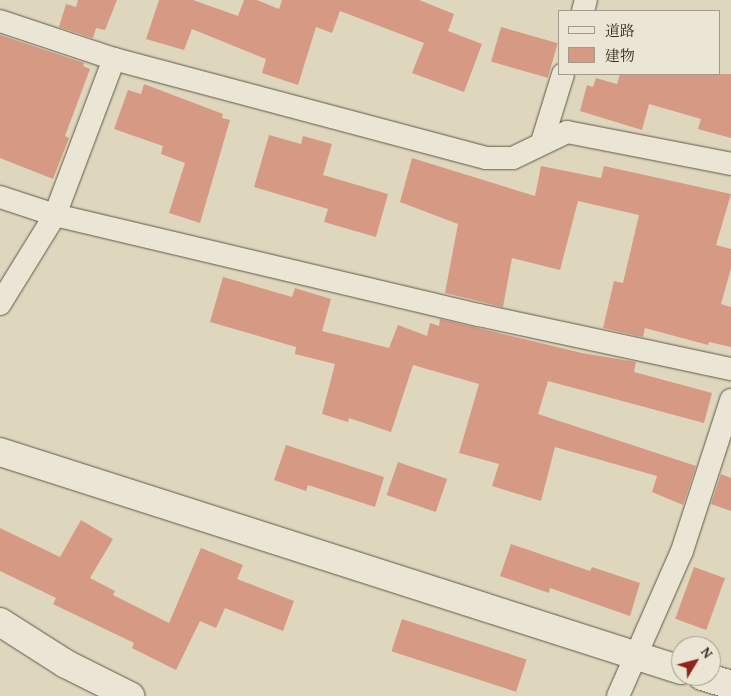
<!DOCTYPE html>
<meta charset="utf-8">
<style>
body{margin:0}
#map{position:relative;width:731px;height:696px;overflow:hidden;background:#dfd7bd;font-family:"Gentium Book Plus","Noto Serif JP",serif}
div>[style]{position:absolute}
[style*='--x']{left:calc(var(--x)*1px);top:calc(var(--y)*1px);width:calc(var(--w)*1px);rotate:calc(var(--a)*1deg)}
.building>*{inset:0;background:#d59984;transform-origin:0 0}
.roads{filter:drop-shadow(0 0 1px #605749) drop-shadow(0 0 1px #605749)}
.minor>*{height:22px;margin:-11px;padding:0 11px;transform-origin:11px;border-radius:11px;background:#eae5d4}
.tertiary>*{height:28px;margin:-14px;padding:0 14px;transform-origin:14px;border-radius:14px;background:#eae5d4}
span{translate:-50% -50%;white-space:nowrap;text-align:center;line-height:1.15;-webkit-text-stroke:4.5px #eae5d4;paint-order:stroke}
.legend{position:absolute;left:558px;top:10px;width:162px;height:65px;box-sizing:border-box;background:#eae5d4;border:1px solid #a29b8d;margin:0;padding:6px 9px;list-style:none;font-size:15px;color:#362c22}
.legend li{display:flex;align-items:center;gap:10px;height:25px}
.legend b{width:25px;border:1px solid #a29b8d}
.north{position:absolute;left:671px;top:636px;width:50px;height:50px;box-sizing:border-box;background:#eae5d4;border:1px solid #a29b8d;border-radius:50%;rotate:53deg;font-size:14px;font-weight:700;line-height:20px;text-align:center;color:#362c22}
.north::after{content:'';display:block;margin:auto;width:18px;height:22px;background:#8f2418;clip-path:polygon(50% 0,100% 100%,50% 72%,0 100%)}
</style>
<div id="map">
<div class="building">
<i style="clip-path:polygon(78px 0,117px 0,105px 30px,96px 28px,93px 38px,59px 27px,66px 4px,76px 7px)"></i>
<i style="clip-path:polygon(159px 0,193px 0,238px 16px,244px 0,257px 0,279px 9px,282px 0,419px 0,454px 14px,448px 31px,482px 44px,464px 92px,412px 73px,424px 43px,340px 11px,332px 33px,316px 27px,298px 85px,262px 73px,266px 59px,192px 29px,184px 50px,146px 39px)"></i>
<i style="left:501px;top:27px;width:59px;height:36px;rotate:16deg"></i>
<i style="clip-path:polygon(0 35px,84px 63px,83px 66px,90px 69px,65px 136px,69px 138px,53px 179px,0 158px)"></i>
<i style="clip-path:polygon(620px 74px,731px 74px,731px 138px,698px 129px,701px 119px,649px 104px,642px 130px,580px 111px,587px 85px,593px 87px,596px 78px,617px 84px)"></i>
<i style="clip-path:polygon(144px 84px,223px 114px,222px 118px,230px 120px,200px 223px,169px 213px,185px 163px,161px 154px,163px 146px,114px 129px,128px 90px,141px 94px)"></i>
<i style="clip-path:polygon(269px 135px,301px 144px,303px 136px,332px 144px,323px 175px,388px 194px,376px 237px,324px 222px,328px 209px,254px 187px)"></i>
<i style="clip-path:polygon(412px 158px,535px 196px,541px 166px,601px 178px,604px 166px,731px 194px,716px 245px,731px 249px,731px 268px,721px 304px,731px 307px,731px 347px,709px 342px,708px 345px,645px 328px,643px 337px,603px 328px,614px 281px,623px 283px,639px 215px,578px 201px,560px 270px,512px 258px,503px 307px,445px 293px,458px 224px,400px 202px)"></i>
<i style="clip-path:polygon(223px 277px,292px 297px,295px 288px,331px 299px,322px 331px,389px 348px,398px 325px,427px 336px,430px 323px,439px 326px,440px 319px,582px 353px,636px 362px,634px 372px,712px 393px,704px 423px,548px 381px,538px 414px,696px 466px,683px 505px,652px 492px,657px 476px,555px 447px,541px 501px,492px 486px,499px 464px,459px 453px,479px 384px,413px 365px,391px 432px,349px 418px,348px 422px,322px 414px,335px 364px,295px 354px,296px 347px,210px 322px)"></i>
<i style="clip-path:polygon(286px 445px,384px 477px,375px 507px,308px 485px,306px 491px,274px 480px)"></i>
<i style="left:398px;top:462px;width:52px;height:35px;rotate:19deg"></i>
<i style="clip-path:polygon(721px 474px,731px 478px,731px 511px,711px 504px)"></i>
<i style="clip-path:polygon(81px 520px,113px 539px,90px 578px,115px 591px,113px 595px,169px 623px,201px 548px,243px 565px,237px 579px,294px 601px,283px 631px,225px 608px,216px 628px,200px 621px,176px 670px,132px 648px,134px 643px,53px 604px,56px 598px,0 571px,0 528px,60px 557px)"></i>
<i style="clip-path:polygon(511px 544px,590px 571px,592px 567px,640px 583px,630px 616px,550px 588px,549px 593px,500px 576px)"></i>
<i style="left:694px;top:567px;width:33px;height:55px;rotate:20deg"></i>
<i style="left:402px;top:619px;width:131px;height:34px;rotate:18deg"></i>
</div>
<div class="roads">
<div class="minor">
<i style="--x:583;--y:11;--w:11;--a:-75"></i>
<i style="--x:0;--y:21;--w:120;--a:18.4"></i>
<i style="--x:114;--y:59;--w:385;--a:14.9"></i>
<i style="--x:486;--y:158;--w:27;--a:0"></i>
<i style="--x:513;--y:158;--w:60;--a:-25.7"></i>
<i style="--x:567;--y:132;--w:167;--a:11"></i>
<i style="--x:542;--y:142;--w:71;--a:-72.8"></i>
<i style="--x:0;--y:197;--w:58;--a:18.1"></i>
<i style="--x:55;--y:215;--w:436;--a:13.3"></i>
<i style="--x:479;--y:315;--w:258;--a:12.1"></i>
<i style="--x:0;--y:304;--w:105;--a:-58.3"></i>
<i style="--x:55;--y:215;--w:167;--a:-69.3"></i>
<i style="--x:618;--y:696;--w:158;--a:-66.2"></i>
<i style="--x:682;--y:551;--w:159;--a:-72"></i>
</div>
<div class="tertiary">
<i style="--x:0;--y:452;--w:715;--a:17.75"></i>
<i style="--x:0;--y:622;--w:78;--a:32.5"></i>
<i style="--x:66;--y:664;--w:72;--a:26.6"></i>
<i style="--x:702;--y:676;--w:30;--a:17"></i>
</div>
</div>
<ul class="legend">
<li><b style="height:6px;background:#eae5d4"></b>道路</li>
<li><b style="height:14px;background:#d59984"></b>建物</li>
</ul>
<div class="north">N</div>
</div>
